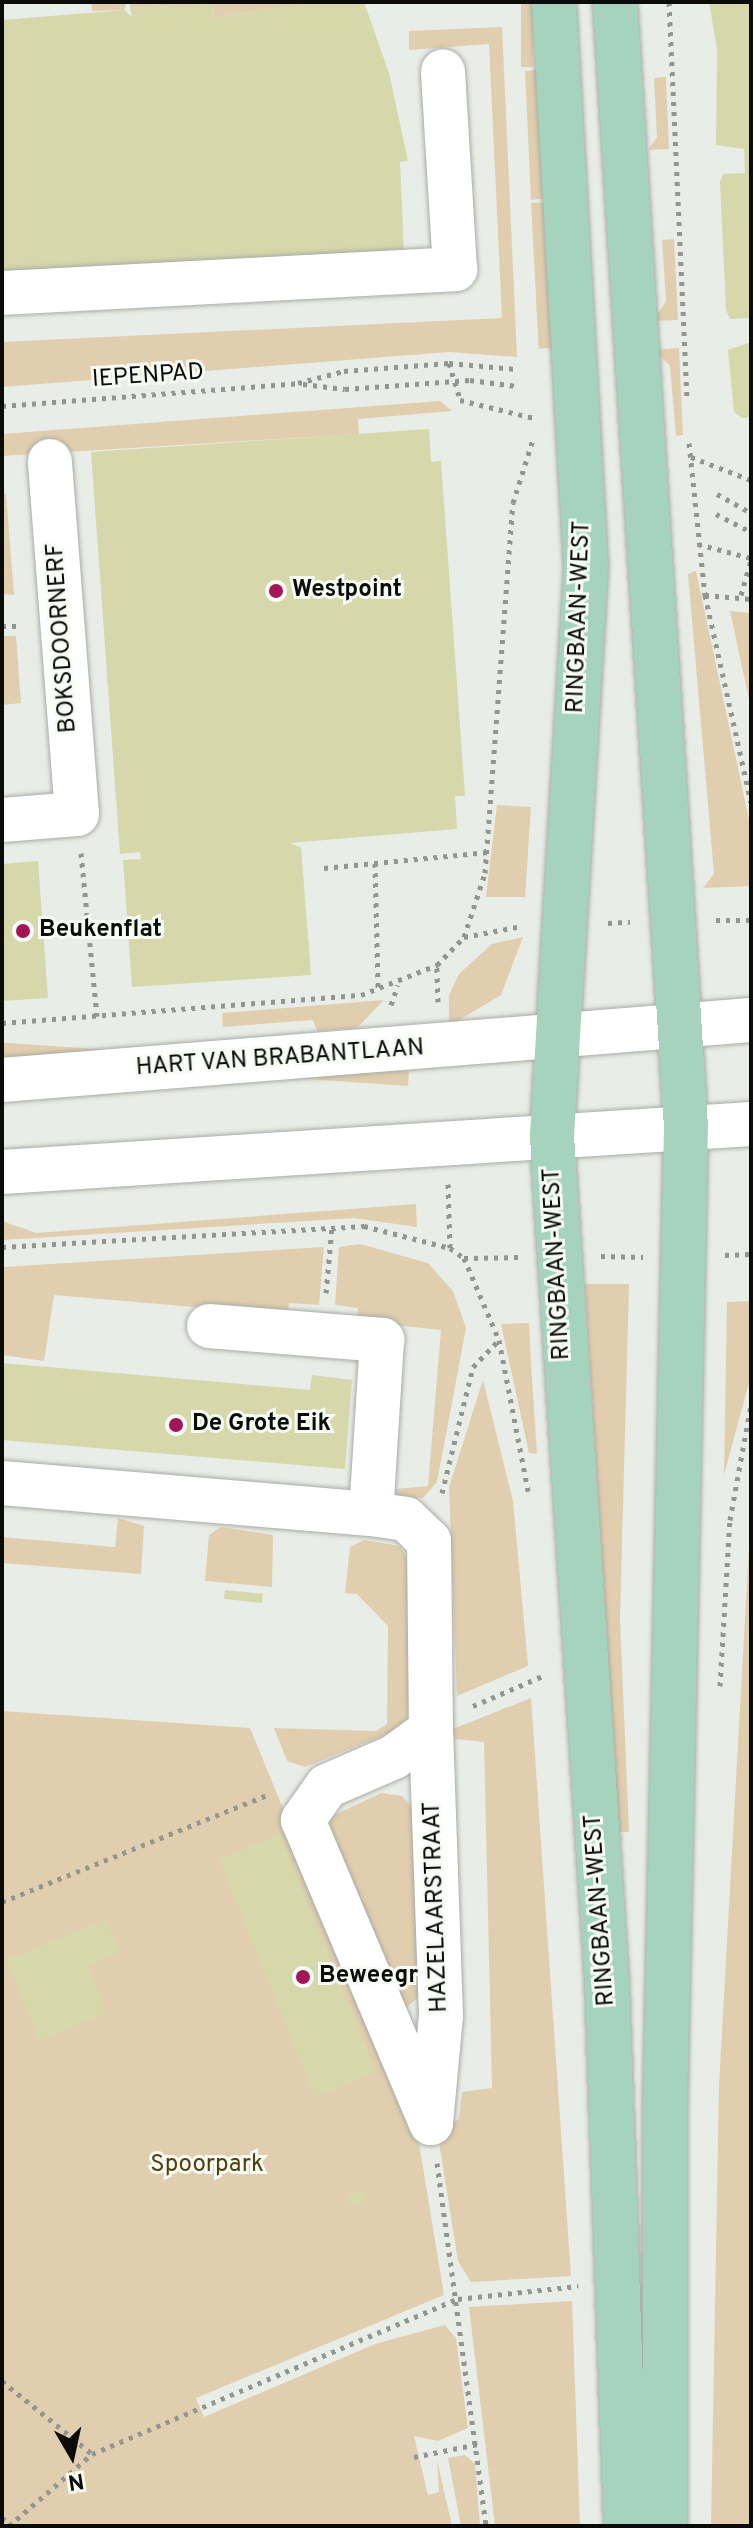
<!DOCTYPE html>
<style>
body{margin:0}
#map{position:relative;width:753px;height:2528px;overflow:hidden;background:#e9ede7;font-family:Overpass,sans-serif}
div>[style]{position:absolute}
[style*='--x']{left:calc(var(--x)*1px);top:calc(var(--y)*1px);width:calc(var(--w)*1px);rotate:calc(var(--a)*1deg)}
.green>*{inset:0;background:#e1ceae;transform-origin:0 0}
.building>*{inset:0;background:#d6d7ab;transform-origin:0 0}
.path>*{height:5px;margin-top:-2.5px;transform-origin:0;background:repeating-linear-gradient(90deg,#929590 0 4px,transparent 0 10px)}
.roads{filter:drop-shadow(0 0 2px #a8aca6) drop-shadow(0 0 2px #a8aca6)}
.minor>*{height:44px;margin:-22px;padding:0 22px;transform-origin:22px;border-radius:22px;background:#fff}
.major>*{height:44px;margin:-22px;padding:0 22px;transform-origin:22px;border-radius:22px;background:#a6d3be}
.dots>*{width:22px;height:22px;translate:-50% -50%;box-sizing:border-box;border:4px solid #f6fbf4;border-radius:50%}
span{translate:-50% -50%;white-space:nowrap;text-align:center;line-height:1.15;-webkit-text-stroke:6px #f6fbf4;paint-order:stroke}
.street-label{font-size:24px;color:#0b0c0a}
.poi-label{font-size:24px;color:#0b0c0a;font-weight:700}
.left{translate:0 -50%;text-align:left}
.park-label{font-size:24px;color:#553e0e}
.frame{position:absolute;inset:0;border:4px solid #0b0c0a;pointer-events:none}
.north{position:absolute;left:32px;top:2416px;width:80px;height:80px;-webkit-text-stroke:6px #f6fbf4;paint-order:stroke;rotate:171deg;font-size:22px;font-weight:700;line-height:32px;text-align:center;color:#0b0c0a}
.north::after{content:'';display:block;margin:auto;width:28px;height:36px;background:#0b0c0a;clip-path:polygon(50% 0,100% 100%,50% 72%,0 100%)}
</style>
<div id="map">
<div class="green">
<i style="clip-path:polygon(91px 2px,127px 2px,124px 10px,92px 11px)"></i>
<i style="clip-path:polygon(129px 2px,317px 2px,214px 18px,213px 4px,133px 8px,132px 17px)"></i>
<i style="left:521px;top:2px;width:12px;height:65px"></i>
<i style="clip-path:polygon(502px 27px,517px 357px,449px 352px,2px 387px,2px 342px,502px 318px,489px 44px,409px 50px,409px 31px)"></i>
<i style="clip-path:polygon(538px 70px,547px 198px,531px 200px,525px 71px)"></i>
<i style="clip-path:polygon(666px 77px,669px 149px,648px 150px,657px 137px,654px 78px)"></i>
<i style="left:548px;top:202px;width:146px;height:17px;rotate:87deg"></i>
<i style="clip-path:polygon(674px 239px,678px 320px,653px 321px,666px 301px,662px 240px)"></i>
<i style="clip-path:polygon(679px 348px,683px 435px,676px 436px,670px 366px,655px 350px)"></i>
<i style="clip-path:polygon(440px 401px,452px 411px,358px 419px,359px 434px,2px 456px,2px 434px)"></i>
<i style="clip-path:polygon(2px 494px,6px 494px,14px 595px,2px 594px)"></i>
<i style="clip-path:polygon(696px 571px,751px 829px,751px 886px,703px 888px,714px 874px,688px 574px)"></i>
<i style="clip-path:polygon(730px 611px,751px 613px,751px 709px)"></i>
<i style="clip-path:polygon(2px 636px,16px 636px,21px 703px,2px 705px)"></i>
<i style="clip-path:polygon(497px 805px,531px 807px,525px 897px,486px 897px)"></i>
<i style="clip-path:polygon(523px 937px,501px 995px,449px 1026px,449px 995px,459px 974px,492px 944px)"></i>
<i style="clip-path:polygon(384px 1000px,357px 1028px,317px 1031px,313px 1020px,223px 1027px,222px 1013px)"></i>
<i style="left:409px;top:1071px;width:15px;height:408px;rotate:94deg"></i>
<i style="clip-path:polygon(416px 1204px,417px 1227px,354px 1218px,2px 1240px,2px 1221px,36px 1233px)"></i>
<i style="clip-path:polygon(360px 1244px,428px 1263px,453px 1291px,466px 1328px,437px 1482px,423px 1498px,398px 1497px,396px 1489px,428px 1486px,441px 1330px,357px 1321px,358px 1308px,335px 1305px,339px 1247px)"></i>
<i style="clip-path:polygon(324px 1247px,319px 1305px,289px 1303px,288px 1315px,54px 1295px,44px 1361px,2px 1355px,2px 1267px)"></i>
<i style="clip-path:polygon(585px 1284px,629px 1284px,620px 1619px,629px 1832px,619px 1832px)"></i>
<i style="clip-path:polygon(751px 1301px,751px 1375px,724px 1475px,727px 1302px)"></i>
<i style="clip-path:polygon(529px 1323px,531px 1363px,537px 1454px,529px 1453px,501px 1324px)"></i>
<i style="clip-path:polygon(483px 1380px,513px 1501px,528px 1666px,457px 1696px,449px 1487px)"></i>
<i style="clip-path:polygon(751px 1512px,751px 2526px,711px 2526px,719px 2085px)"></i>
<i style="clip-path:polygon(118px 1518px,144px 1526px,141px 1574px,2px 1563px,2px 1537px,115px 1547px)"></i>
<i style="clip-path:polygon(221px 1527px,273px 1535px,272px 1587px,205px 1581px,209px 1535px)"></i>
<i style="clip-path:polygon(364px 1540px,400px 1546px,419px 1580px,409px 1715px,397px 1730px,305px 1767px,287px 1761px,274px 1728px,376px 1731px,387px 1724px,388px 1626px,357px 1594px,345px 1593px,350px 1547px)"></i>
<i style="clip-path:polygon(531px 1698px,571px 2276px,471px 2282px,458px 2261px,437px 2130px,459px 2119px,462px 2092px,492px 2088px,484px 1742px,455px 1739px,453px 1729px)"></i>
<i style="clip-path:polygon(2px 1711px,250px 1728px,418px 2137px,444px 2295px,196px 2398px,204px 2417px,375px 2344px,445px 2325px,456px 2338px,468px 2428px,438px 2441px,414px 2436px,428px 2495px,439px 2492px,437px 2460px,452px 2526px,2px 2526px)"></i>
<i style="clip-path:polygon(381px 1793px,402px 1796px,415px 1811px,422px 1994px,405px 2009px,322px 1821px)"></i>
<i style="clip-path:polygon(572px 2301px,580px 2526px,495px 2526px,469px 2307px)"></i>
<i style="clip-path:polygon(465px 2455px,475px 2464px,480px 2526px,461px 2526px,448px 2458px)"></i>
</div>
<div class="building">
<i style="clip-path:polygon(317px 2px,364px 2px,389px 73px,408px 161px,400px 162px,404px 254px,2px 273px,2px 20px,124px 10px,132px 17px,132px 8px,213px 4px,214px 18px)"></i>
<i style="clip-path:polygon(709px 2px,751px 2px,751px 318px,730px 319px,726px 310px,720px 182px,723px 174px,745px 173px,744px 149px,716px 145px,717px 49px)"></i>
<i style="clip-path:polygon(751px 342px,751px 417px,742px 418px,734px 412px,728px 350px)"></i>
<i style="clip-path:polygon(429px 429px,431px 462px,441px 461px,465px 796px,455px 796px,457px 829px,289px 843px,301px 847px,311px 975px,132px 987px,123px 860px,141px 859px,140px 852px,120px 854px,91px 452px)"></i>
<i style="clip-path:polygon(38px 861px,48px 998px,2px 1001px,2px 864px)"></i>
<i style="clip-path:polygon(2px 1363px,310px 1390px,312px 1375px,352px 1380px,345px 1469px,2px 1440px)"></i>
<i style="left:225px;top:1590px;width:38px;height:9px;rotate:6deg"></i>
<i style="left:280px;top:1834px;width:257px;height:66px;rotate:68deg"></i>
<i style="clip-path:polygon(106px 1919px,120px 1952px,88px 1966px,106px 2013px,40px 2041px,6px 1960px)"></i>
<i style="left:349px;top:2192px;width:16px;height:12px;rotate:4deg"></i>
</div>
<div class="path">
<i style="--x:669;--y:2;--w:399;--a:87.4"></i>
<i style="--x:449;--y:363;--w:39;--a:73"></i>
<i style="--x:460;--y:400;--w:76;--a:13.7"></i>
<i style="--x:303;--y:384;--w:42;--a:6.8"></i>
<i style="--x:345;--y:389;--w:125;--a:-4.1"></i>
<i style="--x:470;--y:380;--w:47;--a:7.3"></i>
<i style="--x:2;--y:406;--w:297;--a:-4.4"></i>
<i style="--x:298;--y:383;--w:48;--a:-14.6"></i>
<i style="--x:344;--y:371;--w:105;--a:-4.4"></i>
<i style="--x:449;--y:363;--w:67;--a:5.1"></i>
<i style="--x:689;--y:443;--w:153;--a:84"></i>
<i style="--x:705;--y:595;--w:213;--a:77.5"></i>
<i style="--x:691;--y:457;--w:64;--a:21"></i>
<i style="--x:717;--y:494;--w:39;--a:29"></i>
<i style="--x:716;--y:514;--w:39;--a:27"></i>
<i style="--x:698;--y:544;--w:55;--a:14.8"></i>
<i style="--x:705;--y:595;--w:46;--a:5"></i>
<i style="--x:741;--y:595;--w:35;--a:-74"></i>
<i style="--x:2;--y:626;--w:19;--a:0"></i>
<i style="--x:81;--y:853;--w:164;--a:84.4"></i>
<i style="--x:375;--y:863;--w:127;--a:88.6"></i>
<i style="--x:324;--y:868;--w:165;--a:-5.6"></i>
<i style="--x:716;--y:920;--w:35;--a:0"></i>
<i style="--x:608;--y:923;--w:22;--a:-3"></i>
<i style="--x:464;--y:937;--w:59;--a:-10.7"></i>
<i style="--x:438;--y:1002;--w:37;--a:-92"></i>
<i style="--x:437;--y:965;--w:39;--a:-46"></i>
<i style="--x:464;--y:937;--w:67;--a:-71.8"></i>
<i style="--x:485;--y:873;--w:371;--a:-85.7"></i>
<i style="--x:513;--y:503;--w:67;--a:-72.6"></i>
<i style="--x:391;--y:1005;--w:21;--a:-71"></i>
<i style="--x:2;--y:1023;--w:360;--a:-4.5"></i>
<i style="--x:361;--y:995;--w:82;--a:-21.5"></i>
<i style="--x:448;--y:1184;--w:64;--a:88.2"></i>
<i style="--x:450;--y:1248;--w:17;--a:36"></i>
<i style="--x:464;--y:1258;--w:89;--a:66.9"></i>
<i style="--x:499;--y:1340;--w:159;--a:79.1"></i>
<i style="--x:2;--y:1247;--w:363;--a:-3.3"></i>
<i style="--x:364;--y:1226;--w:89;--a:14.3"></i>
<i style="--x:725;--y:1255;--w:26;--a:-2"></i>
<i style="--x:601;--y:1256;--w:42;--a:1.4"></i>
<i style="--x:464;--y:1258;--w:55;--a:-1"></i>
<i style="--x:326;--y:1293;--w:66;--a:-84.8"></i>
<i style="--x:442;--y:1493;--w:130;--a:-76.2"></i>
<i style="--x:473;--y:1367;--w:36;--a:-46"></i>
<i style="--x:720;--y:1686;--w:166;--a:-86.6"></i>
<i style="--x:730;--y:1520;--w:118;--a:-79.7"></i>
<i style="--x:473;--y:1706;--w:78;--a:-23.3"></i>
<i style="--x:2;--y:1902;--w:286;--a:-22"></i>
<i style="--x:437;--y:2163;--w:366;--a:82.3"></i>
<i style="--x:2;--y:2381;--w:116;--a:39"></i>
<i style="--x:92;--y:2454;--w:397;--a:-23"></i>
<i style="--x:458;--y:2299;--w:121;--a:-6.2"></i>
<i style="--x:414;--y:2457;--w:65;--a:-11.5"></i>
<i style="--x:2;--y:2518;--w:11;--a:34"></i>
<i style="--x:9;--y:2526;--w:110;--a:-40.9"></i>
</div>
<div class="roads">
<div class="minor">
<i style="--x:2;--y:293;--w:454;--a:-3"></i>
<i style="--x:455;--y:269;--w:198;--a:-93.5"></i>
<i style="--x:2;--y:820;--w:75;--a:-4.6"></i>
<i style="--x:77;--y:814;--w:354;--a:-94.4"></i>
<i style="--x:2;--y:1080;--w:751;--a:-4.58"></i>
<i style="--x:2;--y:1172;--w:751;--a:-3.67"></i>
<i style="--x:209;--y:1326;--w:174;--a:4.6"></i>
<i style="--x:382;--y:1340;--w:174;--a:93.6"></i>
<i style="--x:2;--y:1483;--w:370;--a:4.8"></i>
<i style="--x:371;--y:1514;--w:35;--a:8"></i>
<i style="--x:406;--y:1519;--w:32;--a:44"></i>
<i style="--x:429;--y:1541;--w:189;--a:89.4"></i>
<i style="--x:431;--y:1730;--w:46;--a:143.9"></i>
<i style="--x:394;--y:1757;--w:73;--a:156.6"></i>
<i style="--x:327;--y:1786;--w:42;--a:125.2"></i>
<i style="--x:303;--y:1820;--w:329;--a:67.1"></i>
<i style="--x:431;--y:2123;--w:107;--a:-84.7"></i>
<i style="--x:441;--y:2016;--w:286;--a:-92"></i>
</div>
<div class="major">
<i style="--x:554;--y:2;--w:566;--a:86.76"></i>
<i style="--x:586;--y:567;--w:570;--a:93.42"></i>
<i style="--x:552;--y:1136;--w:848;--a:86.28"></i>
<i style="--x:607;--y:1982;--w:544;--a:88"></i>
<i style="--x:615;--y:2;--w:1127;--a:86.39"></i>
<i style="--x:686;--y:1127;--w:986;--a:91.22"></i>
<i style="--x:665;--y:2113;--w:413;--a:90"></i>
</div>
</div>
<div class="dots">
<i style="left:276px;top:591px;background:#a41558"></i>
<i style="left:23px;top:931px;background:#a41558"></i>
<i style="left:176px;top:1425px;background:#a41558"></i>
<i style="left:303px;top:1977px;background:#a41558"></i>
</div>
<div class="street-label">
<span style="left:148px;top:377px;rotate:-4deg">IEPENPAD</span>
<span style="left:580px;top:617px;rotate:-88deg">RINGBAAN-WEST</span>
<span style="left:63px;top:638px;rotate:-94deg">BOKSDOORNERF</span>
<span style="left:280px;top:1059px;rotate:-4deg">HART VAN BRABANTLAAN</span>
<span style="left:558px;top:1264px;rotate:-93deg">RINGBAAN-WEST</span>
<span style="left:437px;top:1907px;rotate:-92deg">HAZELAARSTRAAT</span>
<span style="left:601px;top:1910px;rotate:-94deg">RINGBAAN-WEST</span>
</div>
<div class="poi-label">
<span class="left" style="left:292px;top:591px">Westpoint</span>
<span class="left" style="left:39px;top:931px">Beukenflat</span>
<span class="left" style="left:192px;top:1425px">De Grote Eik</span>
<span class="left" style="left:319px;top:1977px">Beweegr</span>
</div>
<div class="park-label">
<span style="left:207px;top:2166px">Spoorpark</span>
</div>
<div class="frame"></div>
<div class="north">N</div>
</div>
